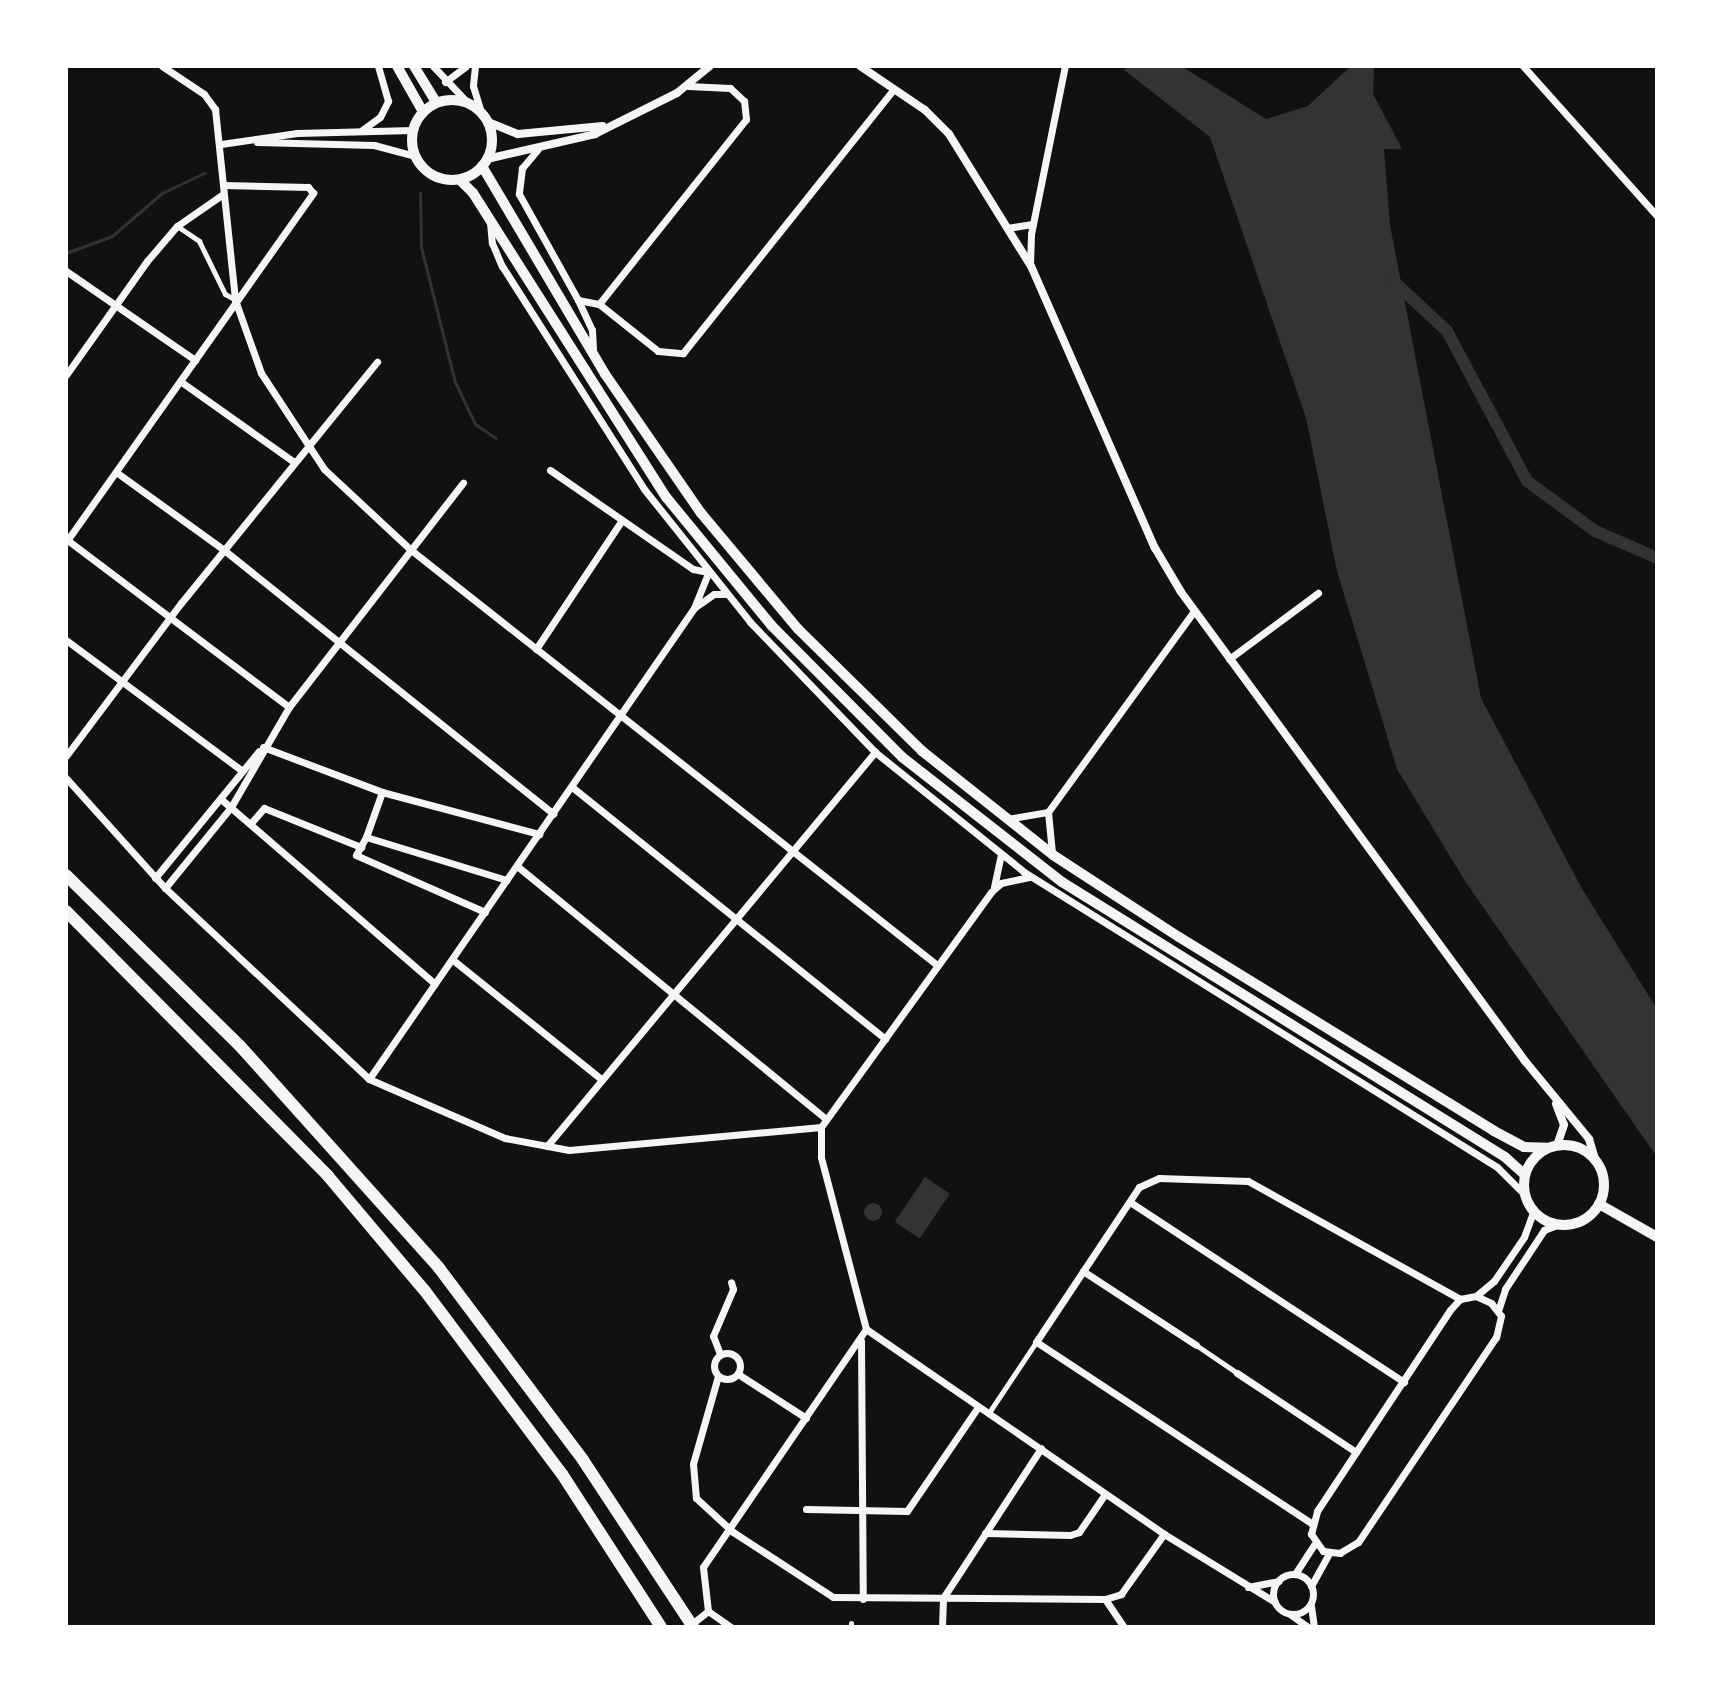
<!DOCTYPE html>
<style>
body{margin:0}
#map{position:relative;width:1723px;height:1693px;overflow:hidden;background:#111;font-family:"Open Sans",sans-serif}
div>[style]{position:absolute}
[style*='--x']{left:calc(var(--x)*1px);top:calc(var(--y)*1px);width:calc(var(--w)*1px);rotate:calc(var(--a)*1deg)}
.water>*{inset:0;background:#333;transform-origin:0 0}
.round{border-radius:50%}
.stream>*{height:3px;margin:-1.5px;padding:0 1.5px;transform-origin:1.5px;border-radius:1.5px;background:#333}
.canal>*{height:12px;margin:-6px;padding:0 6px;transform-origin:6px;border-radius:6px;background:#333}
.pedestrian>*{height:5px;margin:-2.5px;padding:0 2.5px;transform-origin:2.5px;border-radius:2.5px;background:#f5f5f5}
.minor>*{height:7px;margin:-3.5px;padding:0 3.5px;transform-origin:3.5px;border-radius:3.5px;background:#f5f5f5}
.minor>.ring{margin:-3.5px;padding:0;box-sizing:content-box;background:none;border:7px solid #f5f5f5;border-radius:50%}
.tertiary>*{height:8px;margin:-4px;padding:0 4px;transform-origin:4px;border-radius:4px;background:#f5f5f5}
.primary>*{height:10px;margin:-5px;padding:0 5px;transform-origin:5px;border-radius:5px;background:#f5f5f5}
.primary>.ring{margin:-5px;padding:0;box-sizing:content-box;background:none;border:10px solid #f5f5f5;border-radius:50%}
.motorway>*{height:12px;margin:-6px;padding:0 6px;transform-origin:6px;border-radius:6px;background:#f5f5f5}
span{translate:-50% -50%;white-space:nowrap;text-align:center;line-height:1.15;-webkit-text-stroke:8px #fff;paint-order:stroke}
.frame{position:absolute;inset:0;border:68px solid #fff;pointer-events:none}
</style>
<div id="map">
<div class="water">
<i style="clip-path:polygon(1131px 66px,1181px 66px,1266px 119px,1308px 106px,1351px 66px,1374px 66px,1373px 94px,1402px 149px,1384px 149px,1390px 225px,1481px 698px,1581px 887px,1657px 1009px,1657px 1157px,1465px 881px,1397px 769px,1337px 571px,1306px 418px,1210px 137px,1124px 70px)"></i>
<i style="left:925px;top:1177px;width:30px;height:54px;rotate:34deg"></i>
<i class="round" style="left:864px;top:1203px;width:18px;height:18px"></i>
</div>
<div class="stream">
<i style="--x:420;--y:193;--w:54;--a:88.9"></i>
<i style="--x:421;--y:247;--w:139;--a:75.9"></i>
<i style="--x:455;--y:382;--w:47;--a:64.5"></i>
<i style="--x:475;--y:424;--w:25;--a:34"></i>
<i style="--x:66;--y:253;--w:49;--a:-20.3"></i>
<i style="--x:112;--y:236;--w:66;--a:-40.7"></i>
<i style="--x:162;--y:193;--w:47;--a:-25.5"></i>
<i style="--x:1657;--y:1247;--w:14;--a:90"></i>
</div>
<div class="canal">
<i style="--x:1390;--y:278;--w:78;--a:42.9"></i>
<i style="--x:1447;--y:331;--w:170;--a:61.9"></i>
<i style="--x:1527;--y:481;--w:84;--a:36.3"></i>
<i style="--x:1595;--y:531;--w:68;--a:23.5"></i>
</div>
<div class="pedestrian">
<i style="--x:177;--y:226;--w:27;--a:34"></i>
<i style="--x:199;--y:241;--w:59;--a:63.9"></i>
<i style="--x:225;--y:294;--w:10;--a:29"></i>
<i style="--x:1196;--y:1345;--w:50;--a:34.3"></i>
<i style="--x:988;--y:1414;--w:87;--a:-56.3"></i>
<i style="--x:851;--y:1627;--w:4;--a:-90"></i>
</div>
<div class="minor">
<i style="--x:162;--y:66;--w:50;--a:33.7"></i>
<i style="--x:204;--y:94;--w:19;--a:54"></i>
<i style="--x:215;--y:109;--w:192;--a:84"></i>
<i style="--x:235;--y:300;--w:77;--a:70.4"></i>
<i style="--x:261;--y:373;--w:115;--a:56.7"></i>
<i style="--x:324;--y:469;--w:119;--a:43"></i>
<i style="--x:411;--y:550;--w:670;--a:38.27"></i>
<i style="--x:433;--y:66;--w:48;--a:46.7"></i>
<i style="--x:475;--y:66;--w:20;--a:96"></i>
<i style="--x:473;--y:86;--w:27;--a:73"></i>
<i style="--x:1523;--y:66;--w:201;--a:48.2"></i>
<i style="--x:445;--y:82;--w:26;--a:-37"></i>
<i style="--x:362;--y:130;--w:22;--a:-36"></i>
<i style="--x:380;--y:117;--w:18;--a:-63"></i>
<i style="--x:388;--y:101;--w:36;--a:-106"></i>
<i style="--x:257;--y:142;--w:117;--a:1.5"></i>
<i style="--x:374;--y:145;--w:42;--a:15"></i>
<i style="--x:221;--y:144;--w:77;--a:-8.2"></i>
<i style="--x:297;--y:133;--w:116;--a:-1.5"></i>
<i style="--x:538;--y:149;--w:25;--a:130"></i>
<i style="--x:522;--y:168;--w:26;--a:97"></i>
<i style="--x:519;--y:194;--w:121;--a:60.9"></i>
<i style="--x:578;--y:300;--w:33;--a:65"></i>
<i style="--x:592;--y:330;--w:21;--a:87"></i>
<i style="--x:490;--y:222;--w:21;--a:85"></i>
<i style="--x:492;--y:243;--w:25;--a:67"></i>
<i style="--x:502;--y:266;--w:264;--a:57.5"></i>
<i style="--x:644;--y:489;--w:170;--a:51.4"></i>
<i style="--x:750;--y:622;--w:180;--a:46.1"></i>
<i style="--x:875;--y:752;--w:191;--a:38.8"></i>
<i style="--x:1024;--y:872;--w:557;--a:31.95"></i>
<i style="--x:1497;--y:1167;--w:38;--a:45"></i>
<i style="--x:1007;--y:228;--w:26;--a:-9"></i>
<i style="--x:1030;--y:264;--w:30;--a:-88"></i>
<i style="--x:1031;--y:234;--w:171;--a:-78.6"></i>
<i style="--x:66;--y:271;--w:157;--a:34.6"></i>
<i style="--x:578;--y:300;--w:21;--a:11"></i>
<i style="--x:599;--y:304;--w:75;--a:38.5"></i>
<i style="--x:658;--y:351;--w:25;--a:5"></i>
<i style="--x:683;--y:353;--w:338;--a:-51.4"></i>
<i style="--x:599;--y:304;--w:236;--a:-51.5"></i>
<i style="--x:746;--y:119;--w:18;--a:-96"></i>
<i style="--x:744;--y:101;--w:19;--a:-137"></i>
<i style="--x:730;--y:88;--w:42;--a:-177.3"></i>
<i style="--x:66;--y:375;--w:140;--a:-54.6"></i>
<i style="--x:147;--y:261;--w:46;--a:-49.4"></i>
<i style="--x:177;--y:226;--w:56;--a:-34.8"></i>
<i style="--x:180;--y:381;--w:140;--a:35.4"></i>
<i style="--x:550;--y:470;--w:174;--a:34.7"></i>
<i style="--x:693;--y:569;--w:14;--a:12"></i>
<i style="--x:116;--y:472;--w:133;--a:35.8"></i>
<i style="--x:224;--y:550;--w:422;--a:38.7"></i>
<i style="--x:66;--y:539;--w:279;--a:37"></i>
<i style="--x:66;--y:542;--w:428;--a:-54.7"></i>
<i style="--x:313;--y:193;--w:8;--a:-130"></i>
<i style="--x:308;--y:187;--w:85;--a:-178.7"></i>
<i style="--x:694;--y:608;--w:38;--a:-68"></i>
<i style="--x:66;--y:640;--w:217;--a:36.6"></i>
<i style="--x:536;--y:649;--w:155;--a:-56.3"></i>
<i style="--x:1229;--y:659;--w:111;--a:-36.6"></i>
<i style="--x:263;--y:747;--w:127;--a:20.7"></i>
<i style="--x:382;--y:792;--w:163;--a:15"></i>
<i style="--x:66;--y:756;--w:191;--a:-53.1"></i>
<i style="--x:181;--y:603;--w:311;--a:-50.9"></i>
<i style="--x:66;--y:778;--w:148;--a:48"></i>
<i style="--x:165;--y:888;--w:279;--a:43.1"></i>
<i style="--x:369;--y:1079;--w:148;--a:23.5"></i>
<i style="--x:505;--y:1138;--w:65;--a:10.6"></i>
<i style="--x:569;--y:1150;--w:253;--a:-5.2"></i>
<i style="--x:572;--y:787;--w:402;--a:38.8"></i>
<i style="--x:222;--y:800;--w:281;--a:40.8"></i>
<i style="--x:1048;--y:812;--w:248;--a:-54"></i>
<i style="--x:1048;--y:812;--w:41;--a:84.4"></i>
<i style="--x:1007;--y:819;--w:42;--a:-9.7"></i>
<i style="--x:251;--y:823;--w:20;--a:-49"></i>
<i style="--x:264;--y:808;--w:105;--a:21.9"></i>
<i style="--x:366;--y:837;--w:48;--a:-70.4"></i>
<i style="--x:517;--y:866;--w:398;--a:39.3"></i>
<i style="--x:155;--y:878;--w:164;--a:-50.7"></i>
<i style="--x:994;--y:887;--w:33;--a:-78"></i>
<i style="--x:165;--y:888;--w:104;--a:-50.8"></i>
<i style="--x:231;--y:807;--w:116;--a:-59.9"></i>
<i style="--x:289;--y:707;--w:284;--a:-52.2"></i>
<i style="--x:485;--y:912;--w:141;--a:-156.2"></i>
<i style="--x:356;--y:855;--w:21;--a:-61"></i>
<i style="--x:366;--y:837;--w:147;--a:17"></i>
<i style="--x:453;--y:960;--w:190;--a:38.8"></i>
<i style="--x:369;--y:1079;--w:572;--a:-55.39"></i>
<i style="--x:694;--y:608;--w:24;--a:-35"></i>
<i style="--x:714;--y:594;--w:12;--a:0"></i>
<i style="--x:547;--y:1146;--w:513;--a:-50.22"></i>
<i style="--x:1130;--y:1202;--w:328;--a:33.3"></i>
<i style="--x:1083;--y:1271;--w:135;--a:33.2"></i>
<i style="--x:1476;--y:1296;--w:17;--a:25"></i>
<i style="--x:1491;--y:1303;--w:16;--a:52"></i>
<i style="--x:1501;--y:1316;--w:22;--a:103"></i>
<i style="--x:1496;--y:1337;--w:247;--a:123.9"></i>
<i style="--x:1358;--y:1542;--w:21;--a:149"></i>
<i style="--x:1340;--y:1553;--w:17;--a:-173"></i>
<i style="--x:1323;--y:1551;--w:21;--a:-125"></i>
<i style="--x:1311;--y:1534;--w:24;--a:-75"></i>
<i style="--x:1317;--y:1511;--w:241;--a:-56.5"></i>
<i style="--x:1450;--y:1310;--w:15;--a:-48"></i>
<i style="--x:1460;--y:1299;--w:16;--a:-11"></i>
<i style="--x:1476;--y:1296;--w:23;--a:-40"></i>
<i style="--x:1494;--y:1281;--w:53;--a:-55.7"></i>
<i style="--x:1524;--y:1237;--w:27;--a:-70"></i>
<i style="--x:1498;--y:1311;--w:23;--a:-72"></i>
<i style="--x:1505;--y:1289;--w:71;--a:-56.5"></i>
<i style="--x:1544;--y:1230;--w:14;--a:-21"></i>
<i style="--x:866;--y:1329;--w:178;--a:-104.7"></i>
<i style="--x:821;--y:1157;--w:30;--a:-90"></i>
<i style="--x:821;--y:1127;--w:290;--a:-54.1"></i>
<i style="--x:991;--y:892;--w:13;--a:-42"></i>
<i style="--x:1001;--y:883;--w:30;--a:-12"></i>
<i style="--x:866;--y:1329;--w:362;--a:34.5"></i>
<i style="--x:1164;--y:1534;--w:130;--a:31.5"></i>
<i style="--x:861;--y:1341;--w:258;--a:89.6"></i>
<i class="ring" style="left:714px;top:1353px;width:19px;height:19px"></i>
<i style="--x:720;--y:1354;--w:19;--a:-111"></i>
<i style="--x:713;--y:1336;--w:51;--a:-66.9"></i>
<i style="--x:733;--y:1289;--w:7;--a:-106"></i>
<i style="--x:1237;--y:1373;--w:143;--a:33.6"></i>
<i style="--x:738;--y:1374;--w:81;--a:32.9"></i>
<i style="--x:718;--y:1376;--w:91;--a:105.9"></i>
<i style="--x:693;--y:1464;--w:34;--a:85"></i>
<i style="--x:696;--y:1498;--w:50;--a:42.6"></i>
<i style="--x:733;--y:1532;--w:119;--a:33"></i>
<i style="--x:833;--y:1597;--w:272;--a:0.4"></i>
<i style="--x:1105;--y:1599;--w:17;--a:-17"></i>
<i style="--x:1121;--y:1594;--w:74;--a:-54.4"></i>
<i style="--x:806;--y:1509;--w:101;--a:1.1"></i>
<i style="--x:907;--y:1511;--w:126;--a:-55.7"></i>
<i style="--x:1311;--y:1523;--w:329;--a:-146.6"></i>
<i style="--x:1036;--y:1342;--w:186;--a:-56.4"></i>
<i style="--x:1139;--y:1187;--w:22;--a:-24"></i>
<i style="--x:1159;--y:1178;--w:89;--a:1.9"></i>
<i style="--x:1248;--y:1181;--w:243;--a:29.1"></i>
<i style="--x:985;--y:1533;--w:85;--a:1.3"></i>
<i style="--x:1070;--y:1535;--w:9;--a:-18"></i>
<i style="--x:1079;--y:1532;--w:46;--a:-55.6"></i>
<i style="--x:1295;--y:1574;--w:35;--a:-57"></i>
<i class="ring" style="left:1273px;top:1574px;width:33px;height:33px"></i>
<i style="--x:1311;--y:1586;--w:37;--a:-61"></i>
<i style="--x:1248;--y:1587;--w:31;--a:-11"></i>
<i style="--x:943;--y:1598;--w:179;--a:-56.8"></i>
<i style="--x:1105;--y:1599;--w:34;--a:56"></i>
<i style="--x:1311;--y:1606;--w:21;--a:82"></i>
<i style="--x:708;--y:1611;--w:28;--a:35"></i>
<i style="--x:1291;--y:1615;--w:21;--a:35"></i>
<i style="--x:689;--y:1626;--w:24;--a:-38"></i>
<i style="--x:708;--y:1611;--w:44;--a:-96.5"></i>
<i style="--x:703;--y:1567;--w:288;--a:-55.6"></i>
<i style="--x:942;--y:1627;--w:29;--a:-88"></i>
</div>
<div class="tertiary">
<i style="--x:860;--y:66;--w:78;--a:34.1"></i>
<i style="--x:925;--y:110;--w:34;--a:45"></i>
<i style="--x:949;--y:134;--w:155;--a:58.2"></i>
<i style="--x:1031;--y:266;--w:308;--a:66.3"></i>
<i style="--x:1155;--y:548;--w:51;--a:59.4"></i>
<i style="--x:1181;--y:592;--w:582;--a:53.74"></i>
<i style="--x:1525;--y:1061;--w:101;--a:50.6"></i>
<i style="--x:1589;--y:1139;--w:21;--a:73"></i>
<i style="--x:488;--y:122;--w:32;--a:22"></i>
<i style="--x:518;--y:134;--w:85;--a:-5.4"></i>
<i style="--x:487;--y:159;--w:111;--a:-13"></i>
<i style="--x:595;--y:134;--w:92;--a:-26.6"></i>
<i style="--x:677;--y:93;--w:43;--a:-39.3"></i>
<i style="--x:1556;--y:1104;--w:22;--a:69"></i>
<i style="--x:1564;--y:1125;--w:21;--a:109"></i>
</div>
<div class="primary">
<i style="--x:397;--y:66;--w:53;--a:60.5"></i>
<i style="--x:414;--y:66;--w:42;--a:58.6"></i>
<i class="ring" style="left:412px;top:100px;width:70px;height:70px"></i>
<i style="--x:482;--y:166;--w:242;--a:59.4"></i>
<i style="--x:605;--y:374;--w:169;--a:55.4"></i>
<i style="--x:701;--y:513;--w:151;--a:50.1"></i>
<i style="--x:798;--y:629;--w:174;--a:44.5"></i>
<i style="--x:922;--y:751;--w:167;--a:38.4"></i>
<i style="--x:1053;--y:855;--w:150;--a:33.1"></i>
<i style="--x:1179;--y:937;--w:370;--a:31.6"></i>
<i style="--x:1494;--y:1131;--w:34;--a:28"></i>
<i style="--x:1524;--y:1147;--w:23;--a:2"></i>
<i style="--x:460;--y:180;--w:18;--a:45"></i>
<i style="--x:473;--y:193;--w:360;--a:57.6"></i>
<i style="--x:666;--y:497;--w:166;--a:50.6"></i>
<i style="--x:771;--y:625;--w:186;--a:45.2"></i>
<i style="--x:902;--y:757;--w:203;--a:38"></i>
<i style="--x:1062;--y:882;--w:521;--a:31.83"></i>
<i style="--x:1505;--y:1157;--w:27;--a:42"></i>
<i class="ring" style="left:1524px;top:1145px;width:70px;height:70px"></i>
<i style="--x:1599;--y:1204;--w:67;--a:29.6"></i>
</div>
<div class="motorway">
<i style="--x:66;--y:875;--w:244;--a:44.5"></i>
<i style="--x:240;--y:1046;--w:298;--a:48.1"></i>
<i style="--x:439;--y:1268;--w:240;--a:53.1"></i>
<i style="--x:583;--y:1460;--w:200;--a:56.6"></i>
<i style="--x:66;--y:911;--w:373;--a:45.3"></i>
<i style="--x:328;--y:1176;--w:150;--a:49.9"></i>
<i style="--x:425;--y:1291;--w:229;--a:53.2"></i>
<i style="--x:562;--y:1474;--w:182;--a:57.1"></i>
</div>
<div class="frame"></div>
</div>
